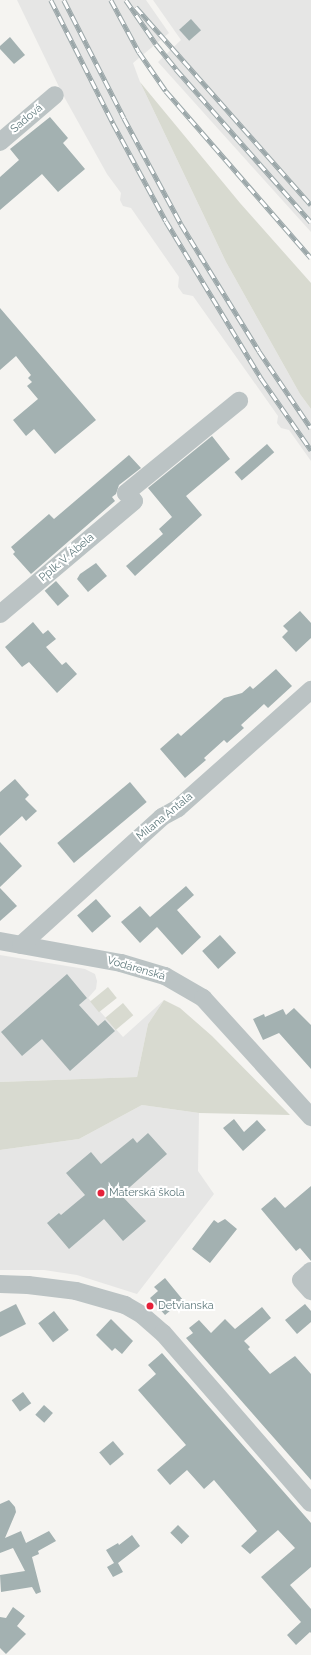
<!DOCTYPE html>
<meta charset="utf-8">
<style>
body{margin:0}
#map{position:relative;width:311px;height:1655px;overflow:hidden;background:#f5f4f1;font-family:Raleway,sans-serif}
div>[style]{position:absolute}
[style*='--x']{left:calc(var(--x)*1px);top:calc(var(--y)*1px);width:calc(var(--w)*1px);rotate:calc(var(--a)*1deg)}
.built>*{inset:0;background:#e6e6e5}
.green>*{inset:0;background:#d8dad0;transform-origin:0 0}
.building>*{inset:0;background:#a3b1b1;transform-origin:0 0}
.minor>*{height:18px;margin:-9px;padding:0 9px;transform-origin:9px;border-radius:9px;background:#bbc3c4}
.rail>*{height:4.5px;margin-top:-2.25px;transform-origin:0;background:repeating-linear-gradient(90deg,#fff 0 9px,#9ba7a9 0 18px);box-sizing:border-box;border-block:1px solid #9ba7a9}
.dots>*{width:11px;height:11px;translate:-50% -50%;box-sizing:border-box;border:2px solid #fff;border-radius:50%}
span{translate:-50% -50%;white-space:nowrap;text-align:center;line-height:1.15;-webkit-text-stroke:4px #fff;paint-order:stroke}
.street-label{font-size:11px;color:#607a7d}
.poi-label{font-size:11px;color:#607a7d}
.left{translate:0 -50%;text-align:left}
</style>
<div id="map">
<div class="built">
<i style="clip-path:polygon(17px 0,146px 0,169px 33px,133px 63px,140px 82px,226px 262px,300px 394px,311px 409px,311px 461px,289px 430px,281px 428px,277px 423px,278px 416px,193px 296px,183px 294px,178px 287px,179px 277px,131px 208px,123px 206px,120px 200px,121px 193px,107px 174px,62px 93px)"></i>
<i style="clip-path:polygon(153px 0,311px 0,311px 232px,158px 62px,181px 40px)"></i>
<i style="clip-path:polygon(0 955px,85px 969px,95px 974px,97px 981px,96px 989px,88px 998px,123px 1037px,164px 1000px,148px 1024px,137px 1077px,0 1082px)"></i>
<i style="clip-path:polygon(142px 1105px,199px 1113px,198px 1171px,214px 1194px,137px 1294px,77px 1275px,44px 1270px,0 1270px,0 1150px,79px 1139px)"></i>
</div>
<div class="green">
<i style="clip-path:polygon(140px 82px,240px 203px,311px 283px,311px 409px,300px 394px,226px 262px)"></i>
<i style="left:108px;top:987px;width:14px;height:23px;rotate:51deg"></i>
<i style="clip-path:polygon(164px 1000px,180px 1008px,212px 1036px,290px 1115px,199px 1113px,142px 1105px,79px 1139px,0 1150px,0 1082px,137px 1077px,148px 1024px)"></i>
<i style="left:123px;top:1003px;width:16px;height:23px;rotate:50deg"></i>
</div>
<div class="building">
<i style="left:191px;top:19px;width:15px;height:16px;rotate:48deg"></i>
<i style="clip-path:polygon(10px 37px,25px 55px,14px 64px,0 49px,0 46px)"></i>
<i style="clip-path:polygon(50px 117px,68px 138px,63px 143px,85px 169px,58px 192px,42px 174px,0 210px,0 177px,19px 160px,10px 149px)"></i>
<i style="clip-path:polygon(0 308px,96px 420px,55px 454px,34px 429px,26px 436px,13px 420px,38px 399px,27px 386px,32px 382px,28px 378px,31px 375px,16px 356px,0 370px)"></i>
<i style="clip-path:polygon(212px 436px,230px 459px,186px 496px,202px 515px,135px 576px,126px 566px,163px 534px,159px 529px,172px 517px,148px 488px)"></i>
<i style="left:267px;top:444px;width:11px;height:43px;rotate:49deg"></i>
<i style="clip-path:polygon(129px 455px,141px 468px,119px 485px,116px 494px,112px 497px,115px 501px,31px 574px,13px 554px,15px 552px,11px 547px,49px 514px,54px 519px)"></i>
<i style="clip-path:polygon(96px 563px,107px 576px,88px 592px,77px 579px,80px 574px)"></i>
<i style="left:56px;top:581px;width:20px;height:15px;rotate:49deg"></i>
<i style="clip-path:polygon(300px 611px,311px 623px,311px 638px,296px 652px,282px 637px,288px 631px,283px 626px)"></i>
<i style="clip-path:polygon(33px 622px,43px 634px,48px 630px,56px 639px,46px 647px,62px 665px,66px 662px,77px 674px,57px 693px,29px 662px,22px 667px,5px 647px)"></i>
<i style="clip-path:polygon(276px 669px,292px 686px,268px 708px,264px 704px,241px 725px,244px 728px,227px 743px,224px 740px,204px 758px,206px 760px,185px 778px,160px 749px,178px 733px,181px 736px,224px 698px,242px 693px,250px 686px,253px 689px)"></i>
<i style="clip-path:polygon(15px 779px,29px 795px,25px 799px,37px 811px,26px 821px,22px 816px,0 836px,0 792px)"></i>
<i style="left:130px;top:782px;width:26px;height:95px;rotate:50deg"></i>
<i style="clip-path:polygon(0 842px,22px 866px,0 887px)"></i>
<i style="clip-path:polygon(186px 886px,194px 895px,177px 910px,201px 937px,182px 955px,157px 927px,140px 943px,121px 922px,140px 906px,150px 917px)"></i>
<i style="clip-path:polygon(0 888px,17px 906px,0 921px)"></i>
<i style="left:96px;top:899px;width:23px;height:25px;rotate:49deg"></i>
<i style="left:220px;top:935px;width:24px;height:24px;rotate:48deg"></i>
<i style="clip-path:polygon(67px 974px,87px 998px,79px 1005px,98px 1026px,105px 1020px,115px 1031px,70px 1071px,42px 1039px,22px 1056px,1px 1032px)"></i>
<i style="clip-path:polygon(294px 1008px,311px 1025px,311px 1069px,279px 1033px,263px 1040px,253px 1019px,264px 1014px,265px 1017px,283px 1009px,286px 1015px)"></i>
<i style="clip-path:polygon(234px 1119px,244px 1132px,257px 1120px,266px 1130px,243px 1151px,223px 1128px)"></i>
<i style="clip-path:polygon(148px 1133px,167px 1154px,121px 1195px,146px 1221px,123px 1241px,104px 1219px,69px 1249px,47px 1223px,59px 1213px,61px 1215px,85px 1195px,66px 1173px,91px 1152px,101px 1164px,133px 1138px,137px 1143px)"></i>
<i style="clip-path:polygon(311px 1186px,311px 1261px,300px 1248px,296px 1251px,261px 1209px,275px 1197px,285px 1208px)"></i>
<i style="clip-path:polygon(225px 1219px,237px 1229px,210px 1263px,192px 1249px,214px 1220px,218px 1223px)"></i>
<i style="clip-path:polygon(165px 1278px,183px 1300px,165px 1315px,150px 1298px,158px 1291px,154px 1287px)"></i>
<i style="clip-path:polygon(16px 1304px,26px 1324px,0 1337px,0 1312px)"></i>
<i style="clip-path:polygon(305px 1304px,311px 1311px,311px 1322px,297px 1334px,285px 1320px)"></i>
<i style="clip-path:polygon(262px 1307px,271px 1318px,244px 1341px,250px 1347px,248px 1349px,270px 1374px,295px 1356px,311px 1374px,311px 1480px,186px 1338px,193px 1333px,189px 1328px,199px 1320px,211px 1333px,225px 1319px,235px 1329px)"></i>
<i style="left:54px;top:1311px;width:24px;height:20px;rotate:52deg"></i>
<i style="clip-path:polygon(111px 1319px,133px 1341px,122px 1354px,115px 1348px,112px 1351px,96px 1335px)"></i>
<i style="clip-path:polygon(162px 1353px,311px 1523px,311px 1567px,290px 1585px,311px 1609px,311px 1633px,310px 1632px,296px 1645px,287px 1635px,301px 1622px,261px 1577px,295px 1548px,278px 1530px,250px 1554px,241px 1546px,257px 1531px,214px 1480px,204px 1489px,187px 1470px,170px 1485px,157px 1470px,186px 1445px,138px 1390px,156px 1374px,148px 1365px)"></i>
<i style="left:23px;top:1392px;width:14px;height:14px;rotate:54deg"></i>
<i style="left:44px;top:1405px;width:12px;height:13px;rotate:42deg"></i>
<i style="left:113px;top:1441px;width:17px;height:18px;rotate:50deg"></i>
<i style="clip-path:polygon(9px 1500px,15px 1507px,16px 1512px,5px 1538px,21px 1531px,26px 1543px,49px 1531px,56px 1541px,38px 1551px,39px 1554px,32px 1557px,41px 1592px,36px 1594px,32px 1587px,1px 1592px,0 1575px,25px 1571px,13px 1548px,0 1553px,0 1504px)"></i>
<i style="left:178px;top:1525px;width:16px;height:11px;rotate:45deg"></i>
<i style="clip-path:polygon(132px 1535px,140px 1546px,118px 1563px,123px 1572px,113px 1577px,107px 1567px,114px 1563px,106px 1550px,118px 1543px,119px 1545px)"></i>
<i style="clip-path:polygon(13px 1607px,25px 1616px,17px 1626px,26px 1634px,6px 1654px,0 1648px,0 1617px,6px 1618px)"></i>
</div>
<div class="minor">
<i style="--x:0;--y:142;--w:72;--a:-40.5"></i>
<i style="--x:0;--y:614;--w:175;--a:-40.1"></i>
<i style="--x:134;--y:501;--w:11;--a:-135"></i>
<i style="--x:126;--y:493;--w:146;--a:-39.2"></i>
<i style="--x:0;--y:941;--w:123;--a:10.3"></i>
<i style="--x:121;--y:963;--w:46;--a:16.5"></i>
<i style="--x:165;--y:976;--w:44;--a:30.1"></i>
<i style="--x:203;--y:998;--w:161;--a:47.8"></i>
<i style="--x:21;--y:945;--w:190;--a:-42.2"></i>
<i style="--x:162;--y:817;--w:18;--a:-29"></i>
<i style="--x:178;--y:808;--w:178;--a:-41.6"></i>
<i style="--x:311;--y:1271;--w:13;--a:138"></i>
<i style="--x:301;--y:1280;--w:15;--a:48"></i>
<i style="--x:0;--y:1284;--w:28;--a:2"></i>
<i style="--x:28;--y:1285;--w:48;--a:7.1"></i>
<i style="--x:76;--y:1291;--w:51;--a:15.9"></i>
<i style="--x:125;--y:1305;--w:20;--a:30"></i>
<i style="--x:142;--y:1315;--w:28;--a:41"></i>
<i style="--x:163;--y:1333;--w:225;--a:49"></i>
</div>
<div class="rail">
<i style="--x:51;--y:0;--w:138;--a:63.2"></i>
<i style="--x:113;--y:123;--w:111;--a:61.6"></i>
<i style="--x:166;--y:221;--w:184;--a:58.8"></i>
<i style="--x:261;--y:378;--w:88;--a:55.2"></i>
<i style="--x:64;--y:0;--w:132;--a:63"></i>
<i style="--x:124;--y:118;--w:120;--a:61.7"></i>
<i style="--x:181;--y:224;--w:149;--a:58.4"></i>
<i style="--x:259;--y:351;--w:93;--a:56"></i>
<i style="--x:111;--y:0;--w:59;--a:61.7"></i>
<i style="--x:139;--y:52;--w:47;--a:55.3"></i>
<i style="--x:166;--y:91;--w:221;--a:49"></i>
<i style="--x:126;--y:0;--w:53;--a:55.7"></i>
<i style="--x:156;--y:44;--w:32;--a:51"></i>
<i style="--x:176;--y:69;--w:204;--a:48.6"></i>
<i style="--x:136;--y:7;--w:264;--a:48.5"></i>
</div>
<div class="dots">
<i style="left:101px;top:1193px;background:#e6213a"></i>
<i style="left:150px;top:1306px;background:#e6213a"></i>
</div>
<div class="street-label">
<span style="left:27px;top:119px;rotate:-40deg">Sadová</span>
<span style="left:67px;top:558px;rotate:-40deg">Pplk. V. Ábela</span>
<span style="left:165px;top:817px;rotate:-39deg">Milana Antala</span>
<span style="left:136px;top:969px;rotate:16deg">Vodárenská</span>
</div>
<div class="poi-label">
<span class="left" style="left:109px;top:1193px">Materská škola</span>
<span class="left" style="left:158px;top:1306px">Detvianska</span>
</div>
</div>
